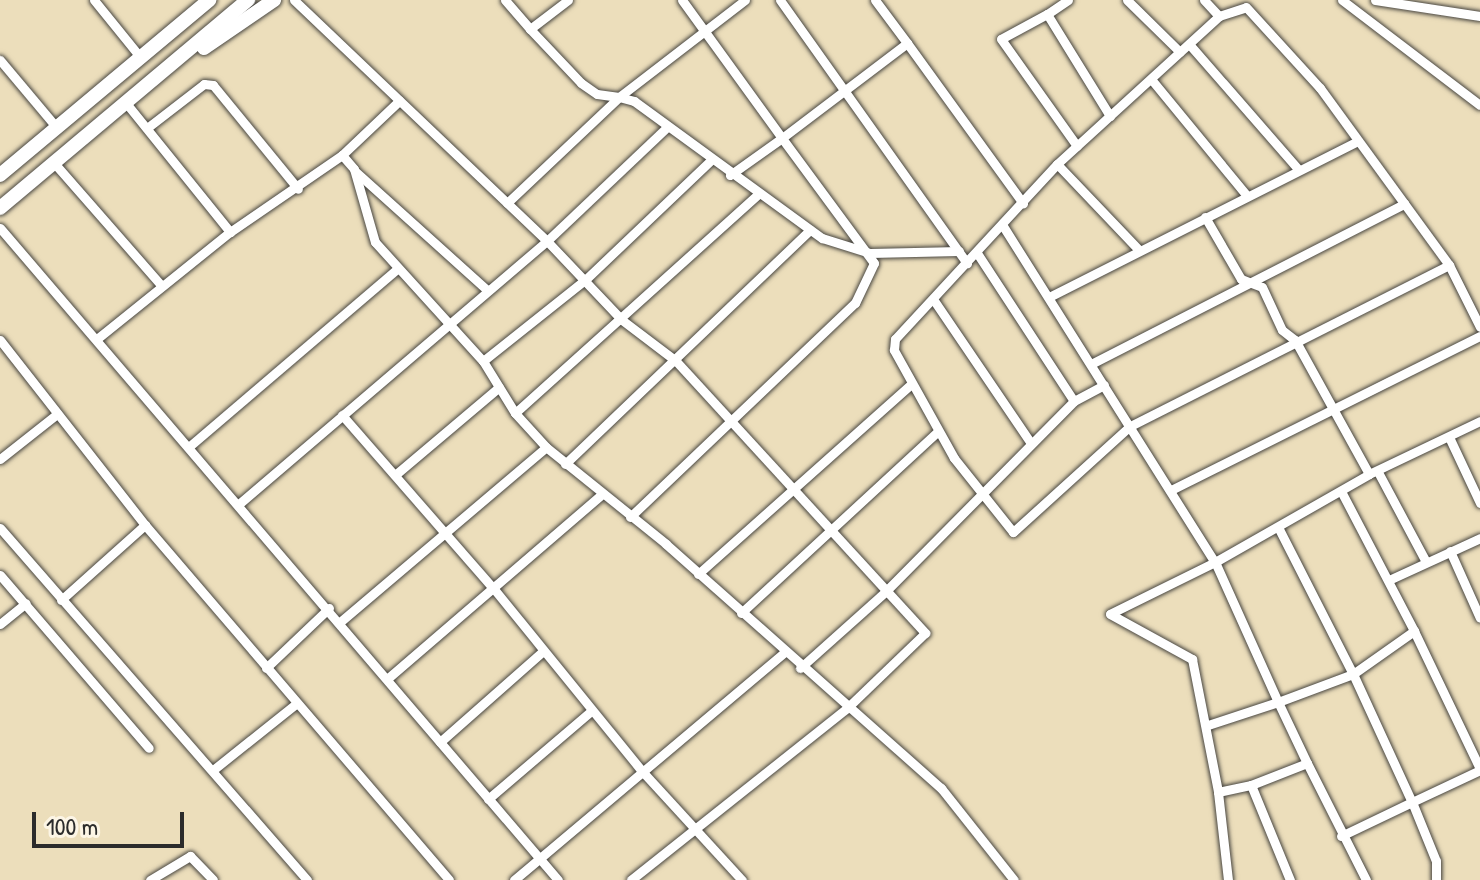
<!DOCTYPE html>
<style>
body{margin:0}
#map{position:relative;width:1480px;height:880px;overflow:hidden;background:#ecdebb;font-family:"Patrick Hand",sans-serif}
div>[style]{position:absolute}
[style*='--x']{left:calc(var(--x)*1px);top:calc(var(--y)*1px);width:calc(var(--w)*1px);rotate:calc(var(--a)*1deg)}
.roads{filter:drop-shadow(0 0 2px #484641) drop-shadow(0 0 2px #484641)}
.minor>*{height:9px;margin:-4.5px;padding:0 4.5px;transform-origin:4.5px;border-radius:4.5px;background:#fff}
.trunk>*{height:14px;margin:-7px;padding:0 7px;transform-origin:7px;border-radius:7px;background:#fff}
span{translate:-50% -50%;white-space:nowrap;text-align:center;line-height:1.15;-webkit-text-stroke:7px #fcf5e5;paint-order:stroke}
.scale{position:absolute;left:32px;top:812px;width:152px;height:36px;box-sizing:border-box;border:4px solid #2b2b2b;border-top:0;padding-left:10px;font-size:24px;line-height:28px;white-space:nowrap;color:#2b2b2b;-webkit-text-stroke:6px #fcf5e5;paint-order:stroke}
</style>
<div id="map">
<div class="roads">
<div class="minor">
<i style="--x:94;--y:0;--w:75;--a:51"></i>
<i style="--x:294;--y:0;--w:349;--a:43.6"></i>
<i style="--x:547;--y:241;--w:109;--a:46.5"></i>
<i style="--x:622;--y:320;--w:68;--a:37.2"></i>
<i style="--x:676;--y:361;--w:369;--a:47.5"></i>
<i style="--x:925;--y:633;--w:108;--a:136.1"></i>
<i style="--x:847;--y:708;--w:276;--a:141.5"></i>
<i style="--x:505;--y:0;--w:38;--a:49"></i>
<i style="--x:568;--y:0;--w:48;--a:142.7"></i>
<i style="--x:530;--y:29;--w:74;--a:46.6"></i>
<i style="--x:581;--y:83;--w:19;--a:35"></i>
<i style="--x:597;--y:94;--w:22;--a:8"></i>
<i style="--x:619;--y:97;--w:159;--a:-37.6"></i>
<i style="--x:682;--y:0;--w:170;--a:54.1"></i>
<i style="--x:782;--y:138;--w:64;--a:144.6"></i>
<i style="--x:780;--y:0;--w:323;--a:54.6"></i>
<i style="--x:875;--y:0;--w:54;--a:53.3"></i>
<i style="--x:1068;--y:0;--w:25;--a:146"></i>
<i style="--x:1047;--y:14;--w:120;--a:58.3"></i>
<i style="--x:1127;--y:0;--w:74;--a:44.5"></i>
<i style="--x:1204;--y:0;--w:22;--a:47"></i>
<i style="--x:1342;--y:0;--w:173;--a:37.3"></i>
<i style="--x:1375;--y:0;--w:106;--a:8.7"></i>
<i style="--x:1047;--y:14;--w:52;--a:151.5"></i>
<i style="--x:1001;--y:39;--w:131;--a:54.6"></i>
<i style="--x:1189;--y:44;--w:167;--a:48.9"></i>
<i style="--x:0;--y:60;--w:89;--a:50"></i>
<i style="--x:1151;--y:79;--w:151;--a:50.6"></i>
<i style="--x:126;--y:103;--w:166;--a:51.1"></i>
<i style="--x:147;--y:128;--w:72;--a:-37.7"></i>
<i style="--x:204;--y:84;--w:9;--a:6"></i>
<i style="--x:213;--y:85;--w:134;--a:50.7"></i>
<i style="--x:342;--y:155;--w:79;--a:-43.5"></i>
<i style="--x:55;--y:164;--w:161;--a:48.8"></i>
<i style="--x:1057;--y:164;--w:119;--a:46.4"></i>
<i style="--x:356;--y:172;--w:176;--a:42"></i>
<i style="--x:507;--y:203;--w:154;--a:-43.4"></i>
<i style="--x:619;--y:97;--w:16;--a:15"></i>
<i style="--x:634;--y:101;--w:233;--a:36.1"></i>
<i style="--x:822;--y:238;--w:50;--a:17.4"></i>
<i style="--x:870;--y:253;--w:89;--a:-1.3"></i>
<i style="--x:1205;--y:217;--w:72;--a:59.9"></i>
<i style="--x:1241;--y:279;--w:22;--a:21"></i>
<i style="--x:1262;--y:287;--w:47;--a:65.1"></i>
<i style="--x:1282;--y:330;--w:16;--a:38"></i>
<i style="--x:1295;--y:340;--w:153;--a:61.1"></i>
<i style="--x:1003;--y:226;--w:397;--a:57.8"></i>
<i style="--x:1215;--y:562;--w:177;--a:-29.7"></i>
<i style="--x:1369;--y:474;--w:123;--a:-25.5"></i>
<i style="--x:0;--y:228;--w:858;--a:49.44"></i>
<i style="--x:977;--y:253;--w:177;--a:56.8"></i>
<i style="--x:1449;--y:265;--w:357;--a:153.2"></i>
<i style="--x:1130;--y:426;--w:158;--a:137.8"></i>
<i style="--x:1013;--y:532;--w:95;--a:-128.6"></i>
<i style="--x:954;--y:458;--w:124;--a:-119.1"></i>
<i style="--x:894;--y:350;--w:11;--a:-85"></i>
<i style="--x:895;--y:339;--w:238;--a:-47.2"></i>
<i style="--x:1057;--y:164;--w:219;--a:-42.4"></i>
<i style="--x:1219;--y:16;--w:28;--a:-18"></i>
<i style="--x:1246;--y:7;--w:110;--a:47.6"></i>
<i style="--x:1320;--y:88;--w:219;--a:53.9"></i>
<i style="--x:1449;--y:265;--w:69;--a:63.4"></i>
<i style="--x:1049;--y:297;--w:346;--a:-26.8"></i>
<i style="--x:933;--y:299;--w:174;--a:55.8"></i>
<i style="--x:98;--y:338;--w:169;--a:-38.8"></i>
<i style="--x:230;--y:232;--w:136;--a:-34.5"></i>
<i style="--x:342;--y:155;--w:18;--a:49"></i>
<i style="--x:354;--y:169;--w:76;--a:74"></i>
<i style="--x:375;--y:242;--w:161;--a:47.8"></i>
<i style="--x:483;--y:361;--w:61;--a:58.4"></i>
<i style="--x:515;--y:413;--w:46;--a:47.6"></i>
<i style="--x:546;--y:447;--w:154;--a:38.9"></i>
<i style="--x:666;--y:544;--w:368;--a:41.6"></i>
<i style="--x:941;--y:788;--w:117;--a:51.6"></i>
<i style="--x:0;--y:340;--w:235;--a:51.9"></i>
<i style="--x:145;--y:525;--w:467;--a:49.4"></i>
<i style="--x:483;--y:361;--w:130;--a:-38.5"></i>
<i style="--x:585;--y:280;--w:173;--a:-43.6"></i>
<i style="--x:1091;--y:364;--w:352;--a:-27.1"></i>
<i style="--x:515;--y:413;--w:326;--a:-42"></i>
<i style="--x:342;--y:415;--w:231;--a:48.9"></i>
<i style="--x:494;--y:589;--w:235;--a:50.9"></i>
<i style="--x:642;--y:771;--w:148;--a:47.5"></i>
<i style="--x:1449;--y:437;--w:73;--a:64.8"></i>
<i style="--x:191;--y:445;--w:272;--a:-40.5"></i>
<i style="--x:0;--y:459;--w:73;--a:-38.3"></i>
<i style="--x:565;--y:464;--w:339;--a:-43.7"></i>
<i style="--x:1378;--y:472;--w:102;--a:61.9"></i>
<i style="--x:395;--y:475;--w:136;--a:-40.2"></i>
<i style="--x:1171;--y:490;--w:345;--a:-26.5"></i>
<i style="--x:1342;--y:493;--w:156;--a:62.4"></i>
<i style="--x:240;--y:503;--w:404;--a:-40.5"></i>
<i style="--x:547;--y:241;--w:164;--a:-43.5"></i>
<i style="--x:630;--y:517;--w:311;--a:-43.6"></i>
<i style="--x:855;--y:303;--w:44;--a:-64.6"></i>
<i style="--x:874;--y:263;--w:155;--a:-126.4"></i>
<i style="--x:782;--y:138;--w:157;--a:-37.2"></i>
<i style="--x:907;--y:43;--w:198;--a:54.1"></i>
<i style="--x:1278;--y:527;--w:165;--a:63"></i>
<i style="--x:1353;--y:674;--w:75;--a:-35.2"></i>
<i style="--x:1414;--y:631;--w:153;--a:64.4"></i>
<i style="--x:0;--y:528;--w:467;--a:48.9"></i>
<i style="--x:1450;--y:551;--w:73;--a:65.9"></i>
<i style="--x:698;--y:574;--w:285;--a:-41.7"></i>
<i style="--x:0;--y:575;--w:228;--a:49.3"></i>
<i style="--x:1391;--y:579;--w:98;--a:-24.7"></i>
<i style="--x:61;--y:600;--w:113;--a:-41.8"></i>
<i style="--x:741;--y:613;--w:268;--a:-42.7"></i>
<i style="--x:340;--y:622;--w:270;--a:-40.3"></i>
<i style="--x:0;--y:624;--w:33;--a:-39"></i>
<i style="--x:266;--y:668;--w:87;--a:-43.6"></i>
<i style="--x:800;--y:668;--w:115;--a:-41.8"></i>
<i style="--x:886;--y:591;--w:267;--a:-45.3"></i>
<i style="--x:1074;--y:401;--w:34;--a:-28"></i>
<i style="--x:387;--y:679;--w:281;--a:-40.7"></i>
<i style="--x:1208;--y:725;--w:74;--a:-18.2"></i>
<i style="--x:1278;--y:702;--w:154;--a:-114.2"></i>
<i style="--x:1215;--y:562;--w:117;--a:153.7"></i>
<i style="--x:1110;--y:614;--w:94;--a:28.8"></i>
<i style="--x:1192;--y:659;--w:136;--a:78.9"></i>
<i style="--x:440;--y:742;--w:135;--a:-41.4"></i>
<i style="--x:1307;--y:763;--w:131;--a:63.2"></i>
<i style="--x:213;--y:770;--w:107;--a:-38.6"></i>
<i style="--x:1251;--y:785;--w:60;--a:-21.4"></i>
<i style="--x:1307;--y:763;--w:68;--a:-115.4"></i>
<i style="--x:1278;--y:702;--w:80;--a:-20.5"></i>
<i style="--x:1353;--y:674;--w:141;--a:65.3"></i>
<i style="--x:1412;--y:802;--w:75;--a:-25.2"></i>
<i style="--x:488;--y:799;--w:135;--a:-40.5"></i>
<i style="--x:1341;--y:836;--w:79;--a:-25.6"></i>
<i style="--x:1412;--y:802;--w:64;--a:67.9"></i>
<i style="--x:1436;--y:861;--w:19;--a:90"></i>
<i style="--x:150;--y:880;--w:47;--a:-31"></i>
<i style="--x:190;--y:856;--w:33;--a:46"></i>
<i style="--x:514;--y:880;--w:353;--a:-40.1"></i>
<i style="--x:1228;--y:880;--w:89;--a:-96.5"></i>
<i style="--x:1218;--y:792;--w:34;--a:-12"></i>
<i style="--x:1251;--y:785;--w:103;--a:67.7"></i>
</div>
<div class="trunk">
<i style="--x:204;--y:48;--w:85;--a:-34.4"></i>
<i style="--x:0;--y:175;--w:273;--a:-39.9"></i>
<i style="--x:0;--y:208;--w:324;--a:-40"></i>
</div>
</div>
<div class="scale">100 m</div>
</div>
